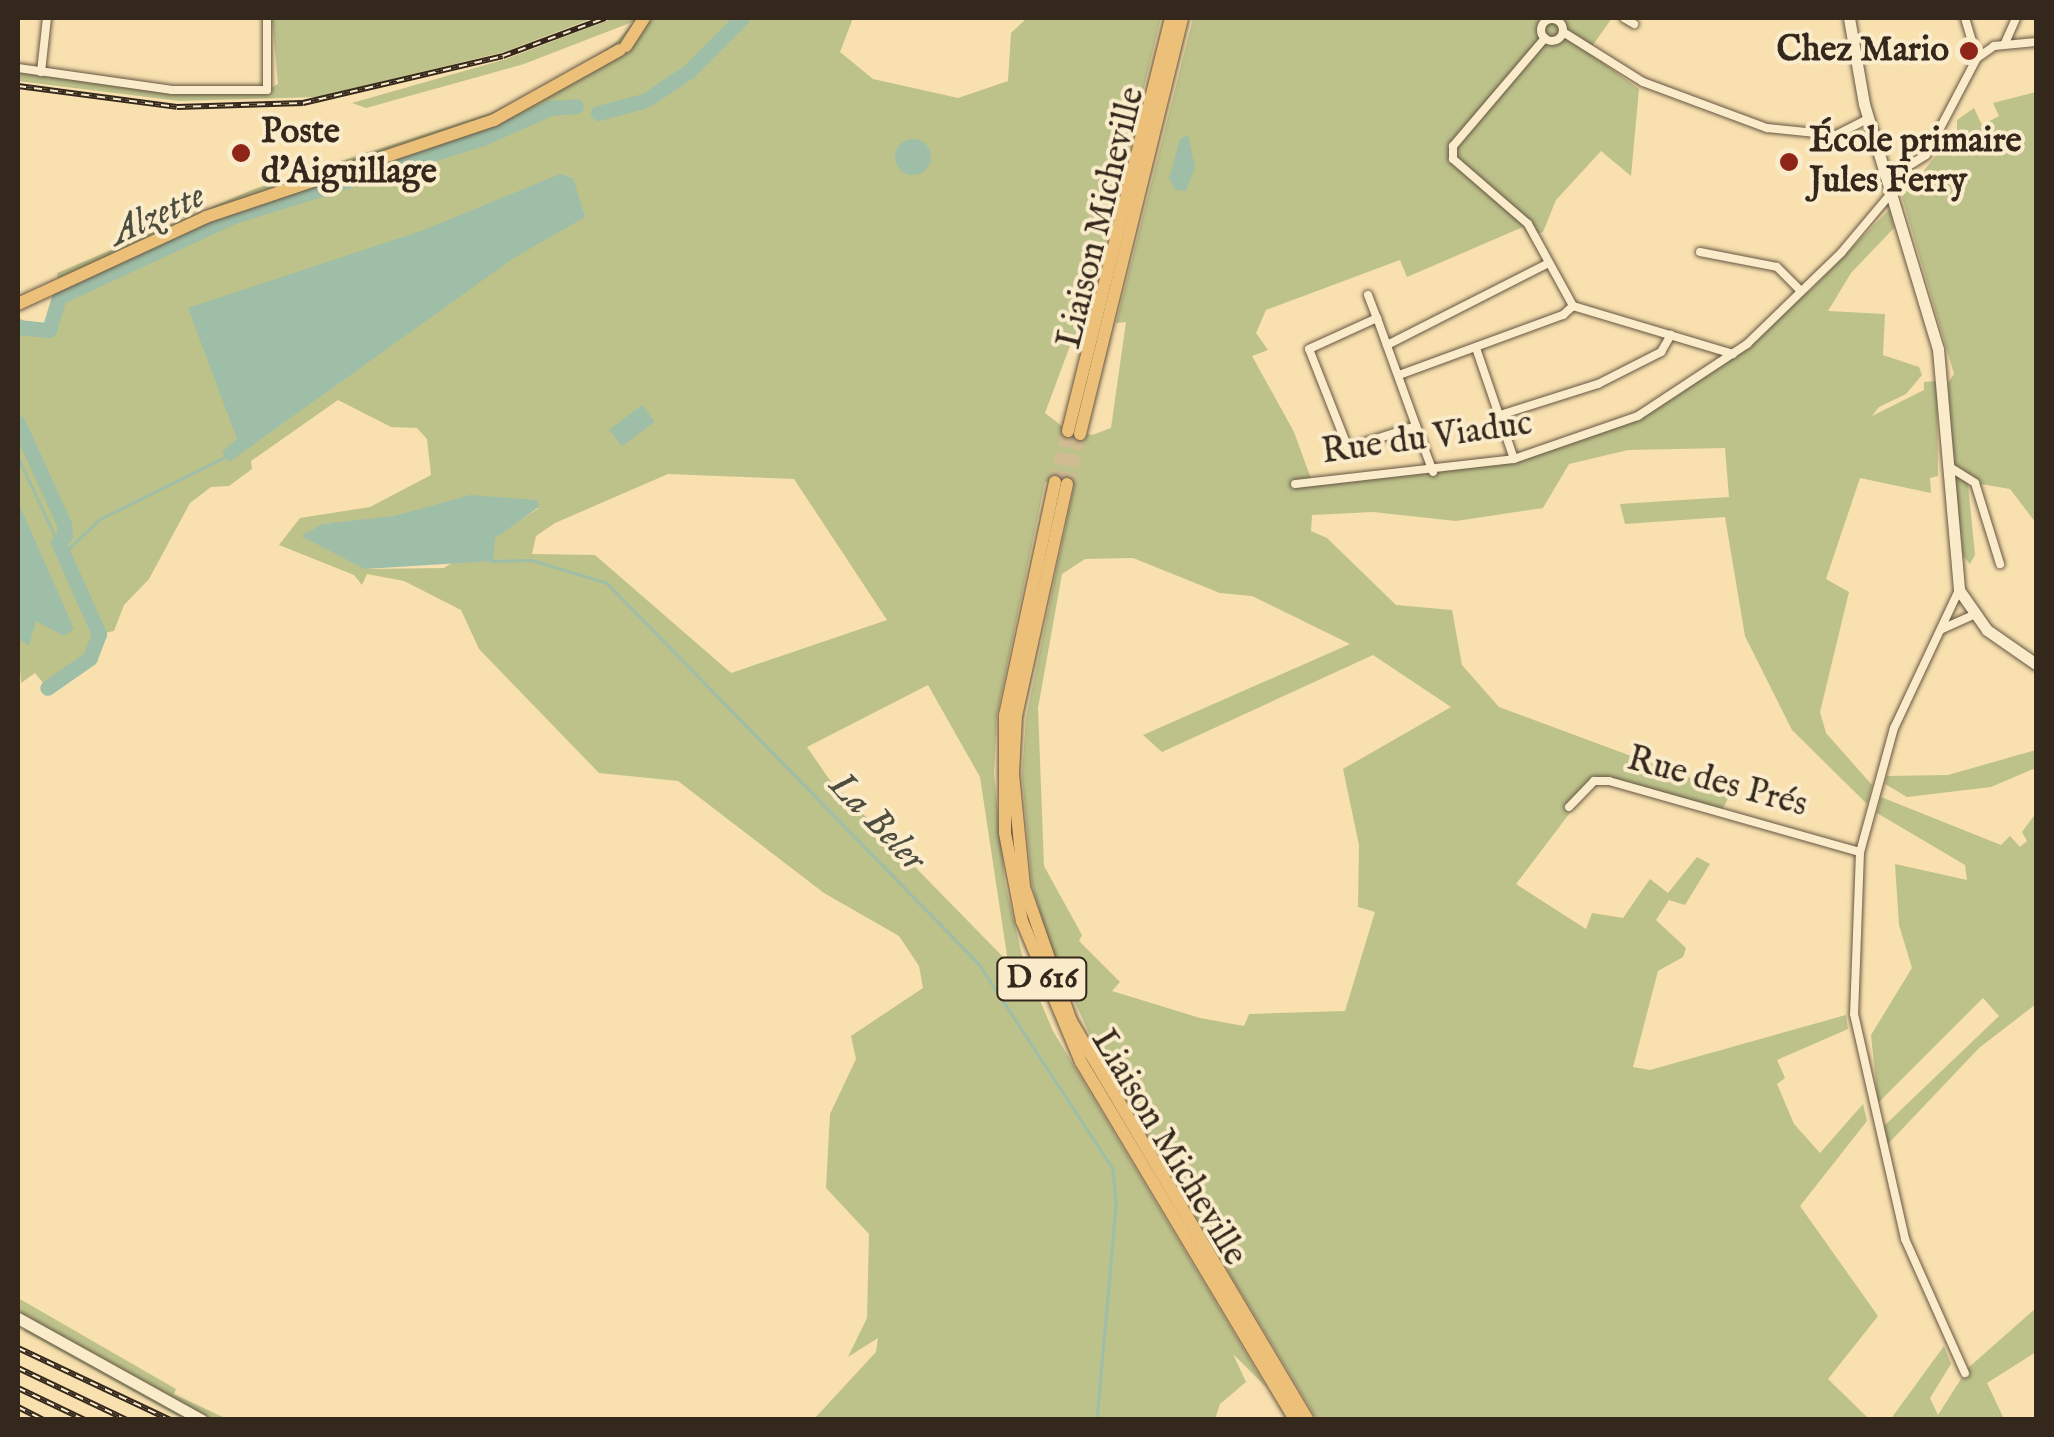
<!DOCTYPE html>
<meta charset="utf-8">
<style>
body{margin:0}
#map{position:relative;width:2054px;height:1437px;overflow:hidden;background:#f8e0af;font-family:"IM FELL English",serif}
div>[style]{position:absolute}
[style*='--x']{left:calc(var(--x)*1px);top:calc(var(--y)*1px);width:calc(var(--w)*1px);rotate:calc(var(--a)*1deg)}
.green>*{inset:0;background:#bdc28b}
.water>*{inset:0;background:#9ebea7;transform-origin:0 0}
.round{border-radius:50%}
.stream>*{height:2.5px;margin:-1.25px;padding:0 1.25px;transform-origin:1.25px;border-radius:1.25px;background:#9ebea7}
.river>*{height:15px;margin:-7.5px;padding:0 7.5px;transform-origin:7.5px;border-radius:7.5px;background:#9ebea7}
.trunk-tunnel>*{height:12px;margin-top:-6px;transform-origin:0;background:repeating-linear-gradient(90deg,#d1bb92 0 12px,transparent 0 18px)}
.roads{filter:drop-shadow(0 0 2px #655642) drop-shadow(0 0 2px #655642)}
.minor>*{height:8px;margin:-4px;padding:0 4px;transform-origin:4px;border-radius:4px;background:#faebcb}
.minor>.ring{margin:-4px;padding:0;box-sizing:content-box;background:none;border:8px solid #faebcb;border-radius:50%}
.secondary>*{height:11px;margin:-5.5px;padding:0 5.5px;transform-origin:5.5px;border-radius:5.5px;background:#faebcb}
.primary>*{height:12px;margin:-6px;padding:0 6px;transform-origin:6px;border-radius:6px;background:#ecc078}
.trunk>*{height:12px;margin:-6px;padding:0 6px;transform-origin:6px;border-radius:6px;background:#ecc078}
.rail>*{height:6px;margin-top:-3px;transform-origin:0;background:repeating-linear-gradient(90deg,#faebcb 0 8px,#34281d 0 16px);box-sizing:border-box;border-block:2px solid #34281d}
.dots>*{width:28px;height:28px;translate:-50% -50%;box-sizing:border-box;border:5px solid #faebcb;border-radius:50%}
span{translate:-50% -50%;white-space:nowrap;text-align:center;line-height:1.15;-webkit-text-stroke:8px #faebcb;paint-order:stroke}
.shield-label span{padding:2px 8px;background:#faebcb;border:2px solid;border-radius:8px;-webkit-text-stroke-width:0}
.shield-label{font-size:32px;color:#34281d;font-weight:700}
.poi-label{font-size:35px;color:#34281d;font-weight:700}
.right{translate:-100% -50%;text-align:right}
.left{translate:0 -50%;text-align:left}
.street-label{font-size:35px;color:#34281d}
.water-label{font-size:38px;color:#4e4e40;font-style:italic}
.frame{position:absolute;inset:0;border:20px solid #34281d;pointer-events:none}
</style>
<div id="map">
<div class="green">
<i style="clip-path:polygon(272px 18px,594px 18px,504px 52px,317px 97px,180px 101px,18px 81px,18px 68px,172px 90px,267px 90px,278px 84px)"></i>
<i style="clip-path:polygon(evenodd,614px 18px,853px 18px,840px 52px,873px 79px,958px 98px,1008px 81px,1011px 33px,1027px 18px,1161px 18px,1099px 270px,1078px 344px,1071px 343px,1045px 413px,1067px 430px,1092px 435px,1111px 428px,1126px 322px,1116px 323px,1193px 18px,1612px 18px,1588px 52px,1639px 89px,1631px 176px,1601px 151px,1556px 200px,1543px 232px,1529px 236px,1523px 227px,1407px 277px,1400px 260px,1266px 310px,1256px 333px,1268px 350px,1252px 356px,1294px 432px,1313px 484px,1514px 459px,1638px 416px,1734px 355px,1800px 291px,1809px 292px,1890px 209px,1894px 228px,1851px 273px,1828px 311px,1885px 314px,1883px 355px,1919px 367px,1922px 375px,1906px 394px,1879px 407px,1872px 416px,1924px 390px,1924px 382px,1937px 381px,1938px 476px,1930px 478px,1931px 493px,1860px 478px,1826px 579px,1849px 592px,1820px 712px,1826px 733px,1872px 785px,1867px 804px,1792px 730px,1745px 636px,1725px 517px,1625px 524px,1620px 504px,1729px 497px,1725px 448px,1628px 450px,1569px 464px,1543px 508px,1456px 521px,1373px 512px,1312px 515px,1311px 531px,1327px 538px,1396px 605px,1452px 610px,1462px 665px,1499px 707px,1731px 793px,1722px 810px,1594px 781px,1516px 884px,1586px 929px,1592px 913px,1623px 918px,1650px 879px,1668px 893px,1697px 857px,1710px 864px,1685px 905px,1669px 900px,1656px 920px,1686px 948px,1683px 957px,1658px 971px,1633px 1067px,1650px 1070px,1846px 1015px,1848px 1029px,1777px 1060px,1785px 1078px,1777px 1084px,1794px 1124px,1820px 1153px,1863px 1104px,1867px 1121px,1800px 1206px,1878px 1316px,1828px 1379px,1869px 1419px,1317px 1419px,1102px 1060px,1051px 952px,1032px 884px,1022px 775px,1026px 718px,1074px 486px,1045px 482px,997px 714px,994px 774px,1005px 884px,1024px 963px,1053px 1031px,1266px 1387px,1233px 1354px,1246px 1382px,1220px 1404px,1215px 1419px,814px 1419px,876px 1352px,878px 1338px,848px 1357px,867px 1318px,869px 1234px,826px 1188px,830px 1114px,856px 1059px,851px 1036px,923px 988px,919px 966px,899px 936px,824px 893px,678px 781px,599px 773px,479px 649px,461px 610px,404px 581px,367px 574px,362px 585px,354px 575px,279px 545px,300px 518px,370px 507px,431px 475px,427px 439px,417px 428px,391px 427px,338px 400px,251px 461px,252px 469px,229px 486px,211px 487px,190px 503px,149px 579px,124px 605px,114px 631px,99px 634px,91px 653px,43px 683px,35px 673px,21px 683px,18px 638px,36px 621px,73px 629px,18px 501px,18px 317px,37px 330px,47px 325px,60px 293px,57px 273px,254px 189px,491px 113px,558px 80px,614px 44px,635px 21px,524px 64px,366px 108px,352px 103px,506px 59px,614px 18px,668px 474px,794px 479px,887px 620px,731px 673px,595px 555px,532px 554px,536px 536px,555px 523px,668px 474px,614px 18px,539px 508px,444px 568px,366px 569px,326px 545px,323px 524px,539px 508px,614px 18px,1133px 558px,1220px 593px,1252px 596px,1350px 644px,1143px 735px,1162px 752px,1373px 655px,1451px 707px,1343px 769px,1359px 845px,1358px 907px,1375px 912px,1345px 1011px,1249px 1014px,1244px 1026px,1200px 1018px,1112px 991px,1120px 982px,1079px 941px,1082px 935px,1044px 866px,1038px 708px,1062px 574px,1085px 559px,1133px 558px,614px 18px,928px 685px,980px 777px,1008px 962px,829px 779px,807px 747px,928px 685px)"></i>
<i style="clip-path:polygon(2036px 92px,2036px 523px,2010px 489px,1975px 483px,1967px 475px,1975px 555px,1970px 564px,1963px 556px,1953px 466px,1948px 383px,1954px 374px,1902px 197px,1957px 130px,1957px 120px,1974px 108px,1982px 125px,1999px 116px,1993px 103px)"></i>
<i style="clip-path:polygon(2036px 750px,2036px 773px,2033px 769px,1991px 787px,1907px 797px,1885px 784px,1887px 776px,1948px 775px)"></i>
<i style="clip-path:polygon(1881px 797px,2001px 845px,2010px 836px,2020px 847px,2027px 841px,2022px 832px,2036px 813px,2036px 1004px,1979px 1048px,1887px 1145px,1883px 1127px,1999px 1016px,1983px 998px,1878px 1103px,1871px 1035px,1912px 968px,1899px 925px,1895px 864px,1967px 880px,1965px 865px,1877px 813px)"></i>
<i style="clip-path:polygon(18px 1298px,176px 1389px,174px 1394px,227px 1419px,183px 1419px,24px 1331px,28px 1323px,18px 1318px)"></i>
<i style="clip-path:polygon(2036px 1308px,2036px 1352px,1987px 1383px,2004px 1419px,1890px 1420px,1944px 1346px,1951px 1364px,1930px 1398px,1938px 1415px,1968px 1368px)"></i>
</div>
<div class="water">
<i style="clip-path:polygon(1188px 135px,1195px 167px,1186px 191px,1176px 190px,1169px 179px,1180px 139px)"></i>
<i class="round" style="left:895px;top:139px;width:36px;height:36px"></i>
<i style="clip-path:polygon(560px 174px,573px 178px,585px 217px,514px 258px,229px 462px,222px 452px,237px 439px,188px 308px,424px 230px)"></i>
<i style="left:642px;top:405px;width:21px;height:41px;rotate:53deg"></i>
<i style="clip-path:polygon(471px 495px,537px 500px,539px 507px,495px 538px,493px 561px,365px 569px,301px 536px,323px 524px,394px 516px)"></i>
<i style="clip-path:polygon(18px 501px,74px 629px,64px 636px,36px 621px,29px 646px,18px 638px)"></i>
</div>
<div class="stream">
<i style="--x:18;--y:457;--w:94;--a:64.8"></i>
<i style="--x:64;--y:553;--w:50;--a:-43.4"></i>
<i style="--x:100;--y:519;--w:140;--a:-26.4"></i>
<i style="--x:491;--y:561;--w:41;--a:-1.4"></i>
<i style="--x:532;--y:560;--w:78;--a:17"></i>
<i style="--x:607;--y:583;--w:532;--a:45.68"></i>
<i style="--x:979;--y:964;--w:245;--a:56.8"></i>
<i style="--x:1113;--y:1169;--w:38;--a:85"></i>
<i style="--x:1116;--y:1207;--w:214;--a:95.1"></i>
<i style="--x:18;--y:648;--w:2;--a:63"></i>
</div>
<div class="river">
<i style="--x:649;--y:98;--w:48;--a:-34"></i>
<i style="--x:689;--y:71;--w:75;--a:-45"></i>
<i style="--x:598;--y:113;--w:47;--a:-14.9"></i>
<i style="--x:18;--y:327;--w:31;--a:6"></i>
<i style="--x:49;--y:330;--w:34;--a:-73"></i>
<i style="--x:59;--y:297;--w:190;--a:-24.9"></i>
<i style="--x:231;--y:217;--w:264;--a:-17.4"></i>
<i style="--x:483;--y:138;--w:73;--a:-24.1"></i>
<i style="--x:550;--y:108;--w:26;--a:-4"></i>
<i style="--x:18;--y:423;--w:111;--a:65.5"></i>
<i style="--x:64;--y:524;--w:12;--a:85"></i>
<i style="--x:65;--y:536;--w:9;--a:139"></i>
<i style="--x:58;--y:542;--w:101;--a:66"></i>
<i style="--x:99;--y:634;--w:26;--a:111"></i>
<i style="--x:90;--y:658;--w:52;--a:145.1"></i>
</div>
<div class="trunk-tunnel">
<i style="--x:1055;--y:482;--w:53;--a:-75.7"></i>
<i style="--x:1067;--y:484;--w:52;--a:-75.4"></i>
</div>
<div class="roads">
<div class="minor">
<i style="--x:1624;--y:18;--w:12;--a:31"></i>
<i class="ring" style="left:1541px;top:19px;width:14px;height:14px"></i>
<i style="--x:1563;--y:32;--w:94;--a:32"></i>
<i style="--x:1643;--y:82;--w:132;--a:20.4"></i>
<i style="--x:1767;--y:128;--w:69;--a:5.8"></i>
<i style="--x:1836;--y:135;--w:37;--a:-27"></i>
<i style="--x:1545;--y:38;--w:142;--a:130.4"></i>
<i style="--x:1453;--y:146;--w:13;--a:90"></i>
<i style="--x:1453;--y:159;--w:99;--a:40.9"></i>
<i style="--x:1528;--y:224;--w:94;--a:61.2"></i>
<i style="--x:1573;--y:306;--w:167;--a:16.7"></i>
<i style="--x:2005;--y:43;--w:27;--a:-66"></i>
<i style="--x:1977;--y:58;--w:21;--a:-35"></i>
<i style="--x:1994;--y:46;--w:42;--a:-5.4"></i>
<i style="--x:18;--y:68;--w:156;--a:8.1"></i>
<i style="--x:172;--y:90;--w:95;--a:0"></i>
<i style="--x:267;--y:90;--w:72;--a:-90"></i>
<i style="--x:41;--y:72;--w:54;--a:-83.7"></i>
<i style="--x:1889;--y:178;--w:44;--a:-31.9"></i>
<i style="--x:1926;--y:155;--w:110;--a:-62.3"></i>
<i style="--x:1977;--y:58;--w:42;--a:-106.7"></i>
<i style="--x:1700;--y:252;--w:78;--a:11"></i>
<i style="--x:1777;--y:267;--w:33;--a:45"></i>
<i style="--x:1368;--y:295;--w:25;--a:69"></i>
<i style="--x:1377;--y:318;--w:115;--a:70.1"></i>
<i style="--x:1416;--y:426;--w:71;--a:162.1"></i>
<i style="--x:1348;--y:448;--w:106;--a:-111.5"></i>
<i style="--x:1309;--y:349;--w:75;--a:-24.5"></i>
<i style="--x:1387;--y:345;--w:179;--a:-26.9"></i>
<i style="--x:1476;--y:348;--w:117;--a:71.1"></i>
<i style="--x:1399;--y:375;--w:175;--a:-20.1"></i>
<i style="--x:1563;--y:315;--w:13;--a:-42"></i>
<i style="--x:1500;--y:415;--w:103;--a:-17.6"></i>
<i style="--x:1598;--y:384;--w:71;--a:-26.9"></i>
<i style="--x:1661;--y:352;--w:20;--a:-60"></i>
<i style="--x:1416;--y:426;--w:49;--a:69.7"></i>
<i style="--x:1948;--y:466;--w:32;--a:32"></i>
<i style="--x:1975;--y:483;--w:85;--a:72.8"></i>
<i style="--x:1295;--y:484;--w:220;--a:-6.5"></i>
<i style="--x:1514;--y:459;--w:131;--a:-19.1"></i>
<i style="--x:1638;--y:416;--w:131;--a:-33.4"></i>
<i style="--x:1747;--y:344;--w:131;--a:-44.1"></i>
<i style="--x:1841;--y:253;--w:81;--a:-50"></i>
<i style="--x:1959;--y:590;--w:153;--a:115.2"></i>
<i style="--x:1894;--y:728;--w:129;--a:105.3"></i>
<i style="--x:1860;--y:852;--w:162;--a:92.1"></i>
<i style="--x:1854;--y:1014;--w:231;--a:77.2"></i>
<i style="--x:1905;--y:1239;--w:147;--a:65.9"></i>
<i style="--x:1942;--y:629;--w:34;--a:-24"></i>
<i style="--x:1569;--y:807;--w:36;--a:-46"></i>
<i style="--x:1594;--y:781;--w:15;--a:0"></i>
<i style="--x:1609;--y:781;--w:261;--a:15.8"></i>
</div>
<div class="secondary">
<i style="--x:1849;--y:18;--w:87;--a:80.1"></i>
<i style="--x:1864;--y:104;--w:256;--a:73.2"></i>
<i style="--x:1938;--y:349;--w:242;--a:85"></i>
<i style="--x:1959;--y:590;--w:49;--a:55"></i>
<i style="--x:1987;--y:630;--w:60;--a:34.8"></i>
<i style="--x:18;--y:1318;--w:210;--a:29"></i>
</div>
<div class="primary">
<i style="--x:626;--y:46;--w:33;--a:-57"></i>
<i style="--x:18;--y:304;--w:207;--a:-24.8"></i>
<i style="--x:206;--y:217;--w:304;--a:-18.6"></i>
<i style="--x:494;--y:120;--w:144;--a:-29.1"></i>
</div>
<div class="trunk">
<i style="--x:1068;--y:431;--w:426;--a:-76"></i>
<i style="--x:1080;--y:434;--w:428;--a:-76.2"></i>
<i style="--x:1055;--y:482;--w:238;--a:102.1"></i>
<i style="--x:1005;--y:715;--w:118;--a:90"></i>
<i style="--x:1005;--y:833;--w:90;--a:79.1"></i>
<i style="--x:1022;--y:921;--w:153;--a:67.3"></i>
<i style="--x:1081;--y:1062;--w:417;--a:59.1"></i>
<i style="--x:1067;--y:484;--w:238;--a:102.4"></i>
<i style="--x:1016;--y:716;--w:58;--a:93"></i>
<i style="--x:1013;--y:774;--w:114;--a:84.4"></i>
<i style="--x:1024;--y:887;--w:142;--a:70.7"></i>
<i style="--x:1071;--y:1021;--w:464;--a:59.3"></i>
</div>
</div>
<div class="rail">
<i style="--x:18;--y:86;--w:160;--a:7.5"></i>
<i style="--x:177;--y:107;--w:126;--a:-1.8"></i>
<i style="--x:303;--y:103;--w:205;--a:-13.2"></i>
<i style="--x:503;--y:56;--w:109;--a:-20.4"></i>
<i style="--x:18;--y:1348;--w:168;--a:25.3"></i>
<i style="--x:18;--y:1368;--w:121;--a:25.5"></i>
<i style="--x:18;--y:1388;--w:74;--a:25.5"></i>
<i style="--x:18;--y:1407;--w:29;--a:27"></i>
</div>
<div class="dots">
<i style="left:1969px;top:51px;background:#8f2418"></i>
<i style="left:241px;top:153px;background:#8f2418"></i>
<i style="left:1789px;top:162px;background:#8f2418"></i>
</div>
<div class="shield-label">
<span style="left:1042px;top:979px">D 616</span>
</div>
<div class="poi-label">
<span class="right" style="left:1949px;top:51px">Chez Mario</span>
<span class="left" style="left:261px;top:153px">Poste<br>d'Aiguillage</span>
<span class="left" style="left:1809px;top:162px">École primaire<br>Jules Ferry</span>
</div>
<div class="street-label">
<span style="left:1102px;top:218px;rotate:-76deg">Liaison Micheville</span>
<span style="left:1427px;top:439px;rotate:-8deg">Rue du Viaduc</span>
<span style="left:1717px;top:783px;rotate:15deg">Rue des Prés</span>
<span style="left:1168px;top:1148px;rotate:59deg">Liaison Micheville</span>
</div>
<div class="water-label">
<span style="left:158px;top:216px;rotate:-25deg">Alzette</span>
<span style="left:876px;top:823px;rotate:46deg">La Beler</span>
</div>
<div class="frame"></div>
</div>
